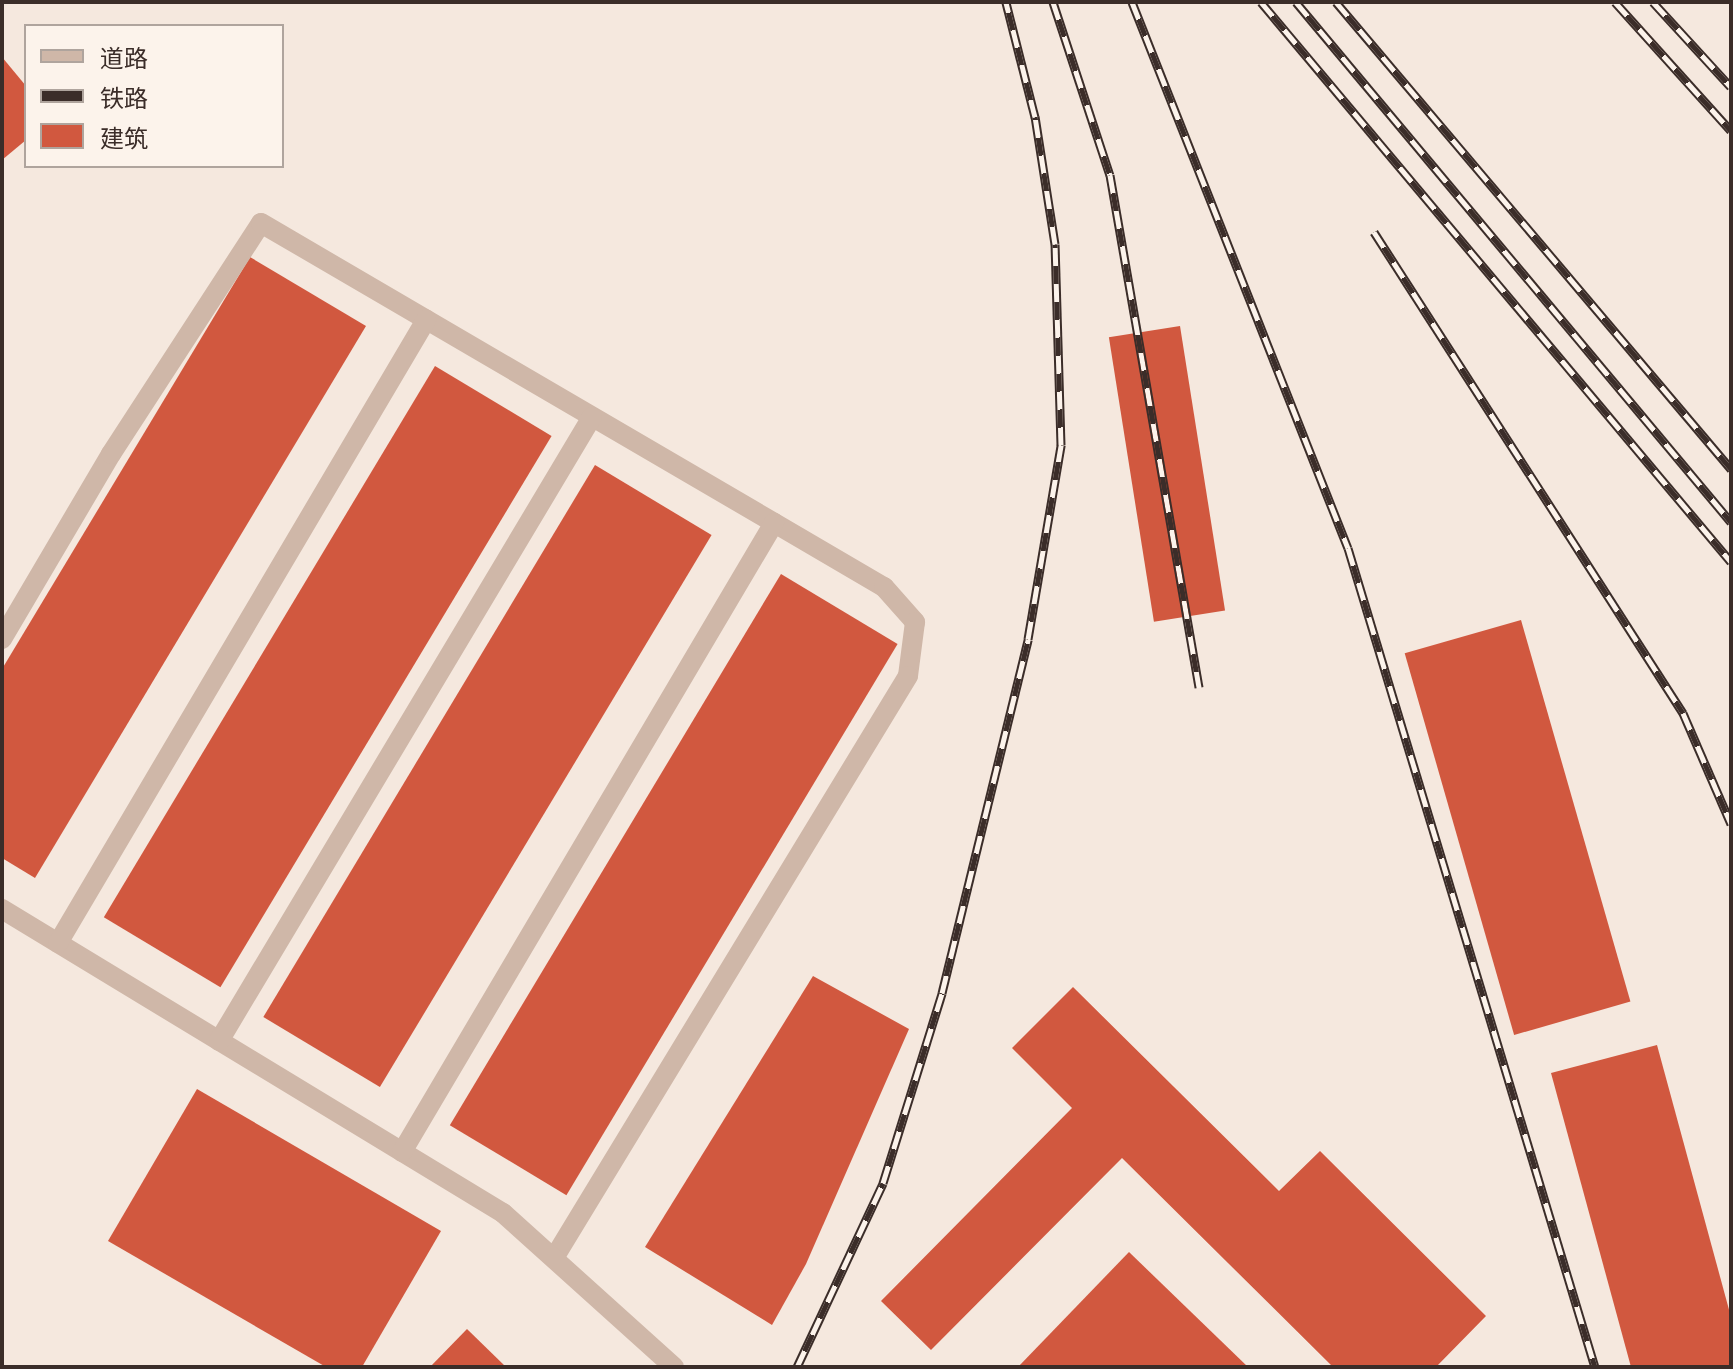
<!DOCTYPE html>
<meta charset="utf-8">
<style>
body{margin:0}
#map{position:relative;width:1733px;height:1369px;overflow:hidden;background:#f5e8de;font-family:"Golos Text","Noto Sans SC",sans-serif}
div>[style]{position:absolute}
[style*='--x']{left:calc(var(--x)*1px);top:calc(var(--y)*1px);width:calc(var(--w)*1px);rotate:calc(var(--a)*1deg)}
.building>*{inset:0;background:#d1583f;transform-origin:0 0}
.minor>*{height:20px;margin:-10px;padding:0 10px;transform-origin:10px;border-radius:10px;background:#cfb7a8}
.rail>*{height:9px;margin-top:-4.5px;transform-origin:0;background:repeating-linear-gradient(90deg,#fcf3eb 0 18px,#3b2d29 0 36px);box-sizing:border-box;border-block:2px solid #3b2d29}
span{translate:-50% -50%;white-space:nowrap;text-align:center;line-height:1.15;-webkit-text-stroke:7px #fcf3eb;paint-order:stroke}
.frame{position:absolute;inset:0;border:4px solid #3b2d29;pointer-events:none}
.legend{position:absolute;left:24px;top:24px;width:260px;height:144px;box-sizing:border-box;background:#fcf3eb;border:2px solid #afa49d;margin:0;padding:10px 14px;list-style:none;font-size:24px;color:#3b2d29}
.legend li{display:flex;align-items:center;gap:16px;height:40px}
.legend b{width:40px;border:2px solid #afa49d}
</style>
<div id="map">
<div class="building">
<i style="clip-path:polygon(2px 57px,26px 86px,26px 140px,2px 160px)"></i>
<i style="clip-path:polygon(250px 257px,366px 326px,35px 878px,2px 858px,2px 669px)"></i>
<i style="left:1180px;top:326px;width:288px;height:72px;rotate:81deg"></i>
<i style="left:435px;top:366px;width:136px;height:643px;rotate:31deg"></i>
<i style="left:595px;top:465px;width:136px;height:644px;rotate:31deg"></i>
<i style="left:781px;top:574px;width:136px;height:643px;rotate:31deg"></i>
<i style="left:1521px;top:620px;width:397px;height:121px;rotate:74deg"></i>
<i style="clip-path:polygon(813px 976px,909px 1029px,806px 1264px,772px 1325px,645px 1247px)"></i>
<i style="clip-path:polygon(1073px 987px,1279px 1191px,1320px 1151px,1486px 1316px,1436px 1367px,1333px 1367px,1122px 1158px,931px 1350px,881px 1301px,1072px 1108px,1012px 1048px)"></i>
<i style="clip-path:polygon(1657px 1045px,1731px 1317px,1731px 1367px,1631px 1367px,1551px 1073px)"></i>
<i style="clip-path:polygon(197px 1089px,441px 1231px,362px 1367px,326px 1367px,108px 1241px)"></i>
<i style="clip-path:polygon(1129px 1252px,1248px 1367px,1018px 1367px)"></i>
<i style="clip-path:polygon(467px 1329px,506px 1367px,430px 1367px)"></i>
</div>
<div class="minor">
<i style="--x:2;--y:639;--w:215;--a:-59.5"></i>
<i style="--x:111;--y:454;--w:275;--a:-57"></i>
<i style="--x:261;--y:223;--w:722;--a:30.3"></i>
<i style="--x:884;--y:587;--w:47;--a:48.5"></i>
<i style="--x:915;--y:622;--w:54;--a:97.4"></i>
<i style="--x:908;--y:676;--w:681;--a:121.31"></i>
<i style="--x:2;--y:909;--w:586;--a:31.25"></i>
<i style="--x:503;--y:1213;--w:230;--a:42"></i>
<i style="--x:58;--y:943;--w:724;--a:-59.43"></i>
<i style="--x:219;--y:1041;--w:727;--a:-59.13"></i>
<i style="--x:402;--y:1152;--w:731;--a:-59.4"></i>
</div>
<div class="rail">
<i style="--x:1053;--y:2;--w:182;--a:71.8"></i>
<i style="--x:1110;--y:175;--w:520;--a:80.14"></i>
<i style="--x:1132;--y:2;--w:587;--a:68.42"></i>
<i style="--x:1348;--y:548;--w:855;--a:73.22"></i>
<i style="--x:1261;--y:2;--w:731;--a:49.99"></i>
<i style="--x:1296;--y:2;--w:678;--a:50.09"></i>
<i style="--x:1336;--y:2;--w:612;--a:49.77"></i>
<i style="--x:1615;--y:2;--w:173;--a:48"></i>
<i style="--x:1653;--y:2;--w:115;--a:47.5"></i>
<i style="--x:1374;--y:232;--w:572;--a:57.28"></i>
<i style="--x:1683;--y:713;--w:121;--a:66.6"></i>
<i style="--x:797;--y:1367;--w:203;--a:-64.9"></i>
<i style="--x:883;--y:1183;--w:199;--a:-72.7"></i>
<i style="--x:942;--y:993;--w:364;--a:-76.3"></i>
<i style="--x:1028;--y:639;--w:197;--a:-80.3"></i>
<i style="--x:1061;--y:445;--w:201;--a:-91.7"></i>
<i style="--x:1055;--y:244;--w:129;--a:-98.9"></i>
<i style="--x:1035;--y:117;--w:119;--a:-104.2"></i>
</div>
<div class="frame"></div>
<ul class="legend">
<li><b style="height:10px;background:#cfb7a8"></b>道路</li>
<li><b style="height:10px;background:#3b2d29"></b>铁路</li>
<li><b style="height:22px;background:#d1583f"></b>建筑</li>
</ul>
</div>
